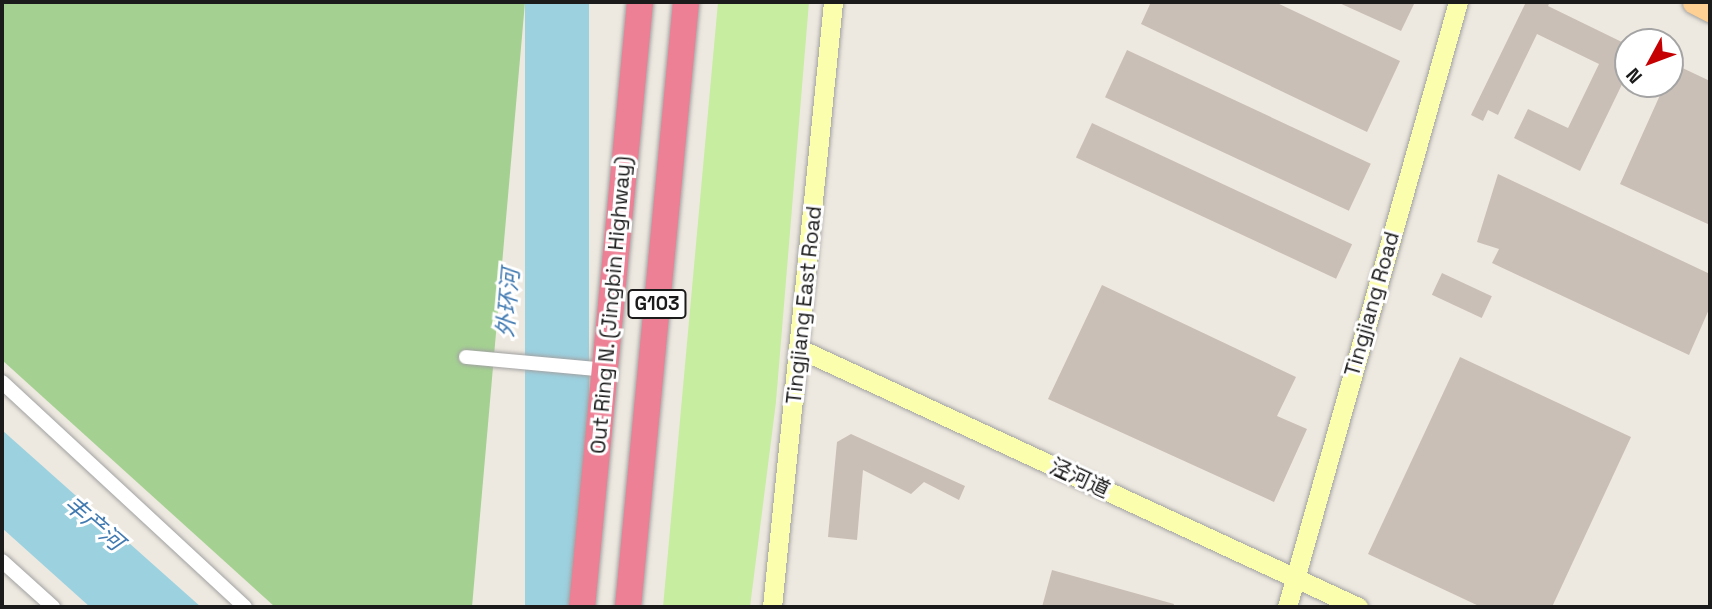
<!DOCTYPE html>
<meta charset="utf-8">
<style>
body{margin:0}
#map{position:relative;width:1712px;height:609px;overflow:hidden;background:#eee9e0;font-family:"Space Grotesk","Noto Sans SC",sans-serif}
div>[style]{position:absolute}
[style*='--x']{left:calc(var(--x)*1px);top:calc(var(--y)*1px);width:calc(var(--w)*1px);rotate:calc(var(--a)*1deg)}
.grass>*{inset:0;background:#c7eda0}
.forest>*{inset:0;background:#a4d191}
.water>*{inset:0;background:#9cd1e0;transform-origin:0 0}
.building>*{inset:0;background:#cabfb6;transform-origin:0 0}
.roads{filter:drop-shadow(0 0 2px #a2a2a2) drop-shadow(0 0 2px #a2a2a2)}
.street>*{height:14px;margin:-7px;padding:0 7px;transform-origin:7px;border-radius:7px;background:#fff}
.secondary>*{height:19px;margin:-9.5px;padding:0 9.5px;transform-origin:9.5px;border-radius:9.5px;background:#fbfead}
.primary>*{height:23px;margin:-11.5px;padding:0 11.5px;transform-origin:11.5px;border-radius:11.5px;background:#ffd093}
.highway>*{height:26px;margin:-13px;padding:0 13px;transform-origin:13px;border-radius:13px;background:#ed8095}
span{translate:-50% -50%;white-space:nowrap;text-align:center;line-height:1.15;-webkit-text-stroke:6px #fff;paint-order:stroke}
.shield-label span{padding:2px 5px;background:#fff;border:2px solid;border-radius:5px;-webkit-text-stroke-width:0}
.shield-label{font-size:19px;color:#1b1b1b;font-weight:700}
.street-label{font-size:21px;color:#1b1b1b}
.water-label{font-size:23px;color:#417ab1;font-style:italic}
.frame{position:absolute;inset:0;border:4px solid #1b1b1b;pointer-events:none}
.north{position:absolute;left:1614px;top:28px;width:70px;height:70px;box-sizing:border-box;background:#fff;border:2px solid #a4a4a4;border-radius:50%;rotate:229deg;font-size:19px;font-weight:700;line-height:28px;text-align:center;color:#1b1b1b}
.north::after{content:'';display:block;margin:auto;width:24px;height:32px;background:#c60002;clip-path:polygon(50% 0,100% 100%,50% 72%,0 100%)}
</style>
<div id="map">
<div class="grass">
<i style="clip-path:polygon(718px 2px,809px 2px,776px 402px,750px 607px,663px 607px)"></i>
</div>
<div class="forest">
<i style="clip-path:polygon(2px 2px,525px 2px,472px 607px,275px 607px,2px 360px)"></i>
</div>
<div class="water">
<i style="left:525px;top:2px;width:64px;height:607px"></i>
<i style="clip-path:polygon(2px 430px,201px 607px,90px 607px,2px 528px)"></i>
</div>
<div class="building">
<i style="clip-path:polygon(1151px 2px,1275px 2px,1400px 61px,1367px 132px,1141px 24px)"></i>
<i style="clip-path:polygon(1337px 2px,1415px 2px,1401px 31px)"></i>
<i style="clip-path:polygon(1526px 2px,1550px 2px,1548px 6px,1628px 45px,1628px 72px,1580px 171px,1514px 138px,1528px 109px,1568px 128px,1599px 64px,1537px 34px,1498px 115px,1488px 110px,1483px 121px,1471px 115px)"></i>
<i style="left:1127px;top:50px;width:269px;height:52px;rotate:25deg"></i>
<i style="clip-path:polygon(1674px 64px,1710px 81px,1710px 225px,1620px 184px,1665px 84px,1670px 84px)"></i>
<i style="left:1092px;top:123px;width:287px;height:38px;rotate:25deg"></i>
<i style="clip-path:polygon(1498px 174px,1710px 274px,1710px 307px,1689px 355px,1492px 263px,1499px 249px,1477px 242px)"></i>
<i style="left:1442px;top:273px;width:55px;height:24px;rotate:25deg"></i>
<i style="clip-path:polygon(1102px 285px,1296px 377px,1277px 416px,1307px 429px,1274px 502px,1048px 399px)"></i>
<i style="clip-path:polygon(1460px 357px,1631px 437px,1552px 607px,1481px 607px,1368px 554px)"></i>
<i style="clip-path:polygon(851px 434px,965px 486px,959px 500px,924px 482px,911px 494px,863px 470px,857px 540px,828px 537px,837px 442px)"></i>
<i style="clip-path:polygon(1052px 570px,1174px 604px,1173px 607px,1042px 607px)"></i>
</div>
<div class="roads">
<div class="street">
<i style="--x:466;--y:357;--w:140;--a:5.3"></i>
<i style="--x:2;--y:382;--w:331;--a:42.8"></i>
<i style="--x:2;--y:561;--w:69;--a:42"></i>
</div>
<div class="secondary">
<i style="--x:800;--y:349;--w:615;--a:24.81"></i>
<i style="--x:772;--y:607;--w:608;--a:-84.24"></i>
<i style="--x:1287;--y:607;--w:629;--a:-74.22"></i>
</div>
<div class="primary">
<i style="--x:1694;--y:2;--w:18;--a:27"></i>
</div>
<div class="highway">
<i style="--x:582;--y:607;--w:608;--a:-84.52"></i>
<i style="--x:628;--y:607;--w:608;--a:-84.52"></i>
</div>
</div>
<div class="shield-label">
<span style="left:657px;top:304px">G103</span>
</div>
<div class="street-label">
<span style="left:1372px;top:304px;rotate:-74deg">Tingjiang Road</span>
<span style="left:611px;top:305px;rotate:-85deg">Out Ring N. (Jingbin Highway)</span>
<span style="left:804px;top:305px;rotate:-84deg">Tingjiang East Road</span>
<span style="left:1080px;top:478px;rotate:25deg">泾河道</span>
</div>
<div class="water-label">
<span style="left:508px;top:303px;rotate:-85deg">外环河</span>
<span style="left:94px;top:523px;rotate:41deg">丰产河</span>
</div>
<div class="frame"></div>
<div class="north">N</div>
</div>
